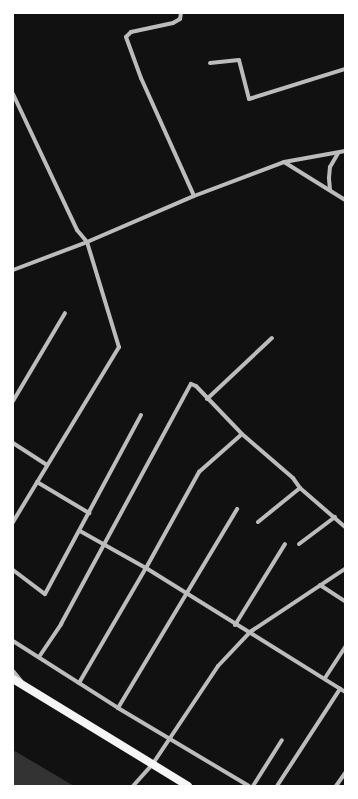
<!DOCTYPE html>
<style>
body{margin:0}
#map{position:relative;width:358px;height:799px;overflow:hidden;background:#111;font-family:Overpass,sans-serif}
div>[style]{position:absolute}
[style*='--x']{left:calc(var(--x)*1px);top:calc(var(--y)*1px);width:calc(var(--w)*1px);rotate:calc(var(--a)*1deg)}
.water>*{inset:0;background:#333}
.minor>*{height:4px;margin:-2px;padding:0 2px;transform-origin:2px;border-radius:2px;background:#bcbcbc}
.primary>*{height:8px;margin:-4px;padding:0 4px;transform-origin:4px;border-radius:4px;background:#f5f5f5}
span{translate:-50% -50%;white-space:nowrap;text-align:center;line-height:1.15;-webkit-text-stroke:3px #fff;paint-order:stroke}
.frame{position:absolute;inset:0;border:14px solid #fff;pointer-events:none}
</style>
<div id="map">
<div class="water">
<i style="clip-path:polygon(13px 750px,74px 786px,13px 786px)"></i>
</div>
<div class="minor">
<i style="--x:181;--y:13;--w:6;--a:99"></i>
<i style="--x:180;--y:19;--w:8;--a:150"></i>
<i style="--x:173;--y:23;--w:43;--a:167.9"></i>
<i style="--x:131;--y:32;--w:7;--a:135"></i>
<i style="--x:126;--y:37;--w:44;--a:69.9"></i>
<i style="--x:141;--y:78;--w:129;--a:65.8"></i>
<i style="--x:210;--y:63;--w:29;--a:-6"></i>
<i style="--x:239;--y:60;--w:40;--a:75.6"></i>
<i style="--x:249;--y:99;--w:101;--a:-17.4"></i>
<i style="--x:13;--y:94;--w:150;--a:64.8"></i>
<i style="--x:77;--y:230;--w:16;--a:50"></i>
<i style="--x:87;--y:242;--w:110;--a:73.1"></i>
<i style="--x:119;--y:347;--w:205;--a:121.2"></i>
<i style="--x:284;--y:162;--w:72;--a:31.9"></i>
<i style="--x:330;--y:190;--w:12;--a:-95"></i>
<i style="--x:329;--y:178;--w:11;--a:-85"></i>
<i style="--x:330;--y:167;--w:16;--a:-60"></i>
<i style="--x:13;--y:270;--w:79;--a:-20.7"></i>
<i style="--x:87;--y:242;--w:116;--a:-23.3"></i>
<i style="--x:194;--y:196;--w:96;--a:-20.7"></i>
<i style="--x:284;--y:162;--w:62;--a:-10.2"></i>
<i style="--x:207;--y:399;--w:89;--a:-43.2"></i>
<i style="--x:13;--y:401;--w:102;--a:-59.4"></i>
<i style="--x:13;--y:443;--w:40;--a:32.9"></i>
<i style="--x:37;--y:482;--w:61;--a:30.8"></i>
<i style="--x:258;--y:522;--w:54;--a:-39"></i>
<i style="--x:80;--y:531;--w:76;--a:29.3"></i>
<i style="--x:146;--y:568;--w:234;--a:31.9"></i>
<i style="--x:299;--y:544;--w:45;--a:-36.9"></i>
<i style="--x:13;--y:570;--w:40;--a:37"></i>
<i style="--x:45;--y:594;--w:203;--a:-61.8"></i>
<i style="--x:320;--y:585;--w:30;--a:33"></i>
<i style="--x:235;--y:625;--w:95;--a:-58.3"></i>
<i style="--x:13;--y:641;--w:125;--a:32.5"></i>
<i style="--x:118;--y:708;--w:152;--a:30.8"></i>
<i style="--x:39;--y:657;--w:40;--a:-56"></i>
<i style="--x:61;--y:624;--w:273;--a:-61.6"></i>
<i style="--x:191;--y:384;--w:5;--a:22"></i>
<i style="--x:196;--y:386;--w:66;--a:46.2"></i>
<i style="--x:242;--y:434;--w:67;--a:40.8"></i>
<i style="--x:293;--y:478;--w:12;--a:55"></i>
<i style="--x:300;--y:488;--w:60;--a:40.9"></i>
<i style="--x:13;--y:671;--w:13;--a:51"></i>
<i style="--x:325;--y:678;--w:37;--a:-57"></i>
<i style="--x:79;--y:683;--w:133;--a:-59.8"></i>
<i style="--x:146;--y:568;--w:110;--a:-61.1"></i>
<i style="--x:199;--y:472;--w:57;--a:-41.5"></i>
<i style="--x:118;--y:708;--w:232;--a:-59.1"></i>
<i style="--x:133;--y:786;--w:28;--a:-48"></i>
<i style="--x:152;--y:765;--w:119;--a:-56.3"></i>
<i style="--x:218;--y:666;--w:47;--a:-46.7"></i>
<i style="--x:250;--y:632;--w:114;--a:-33.6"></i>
<i style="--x:253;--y:786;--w:54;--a:-57.8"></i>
<i style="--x:277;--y:786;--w:116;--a:-57"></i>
<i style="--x:336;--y:786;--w:16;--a:-55"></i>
</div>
<div class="primary">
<i style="--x:13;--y:679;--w:205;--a:31.4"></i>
</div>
<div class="frame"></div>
</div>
